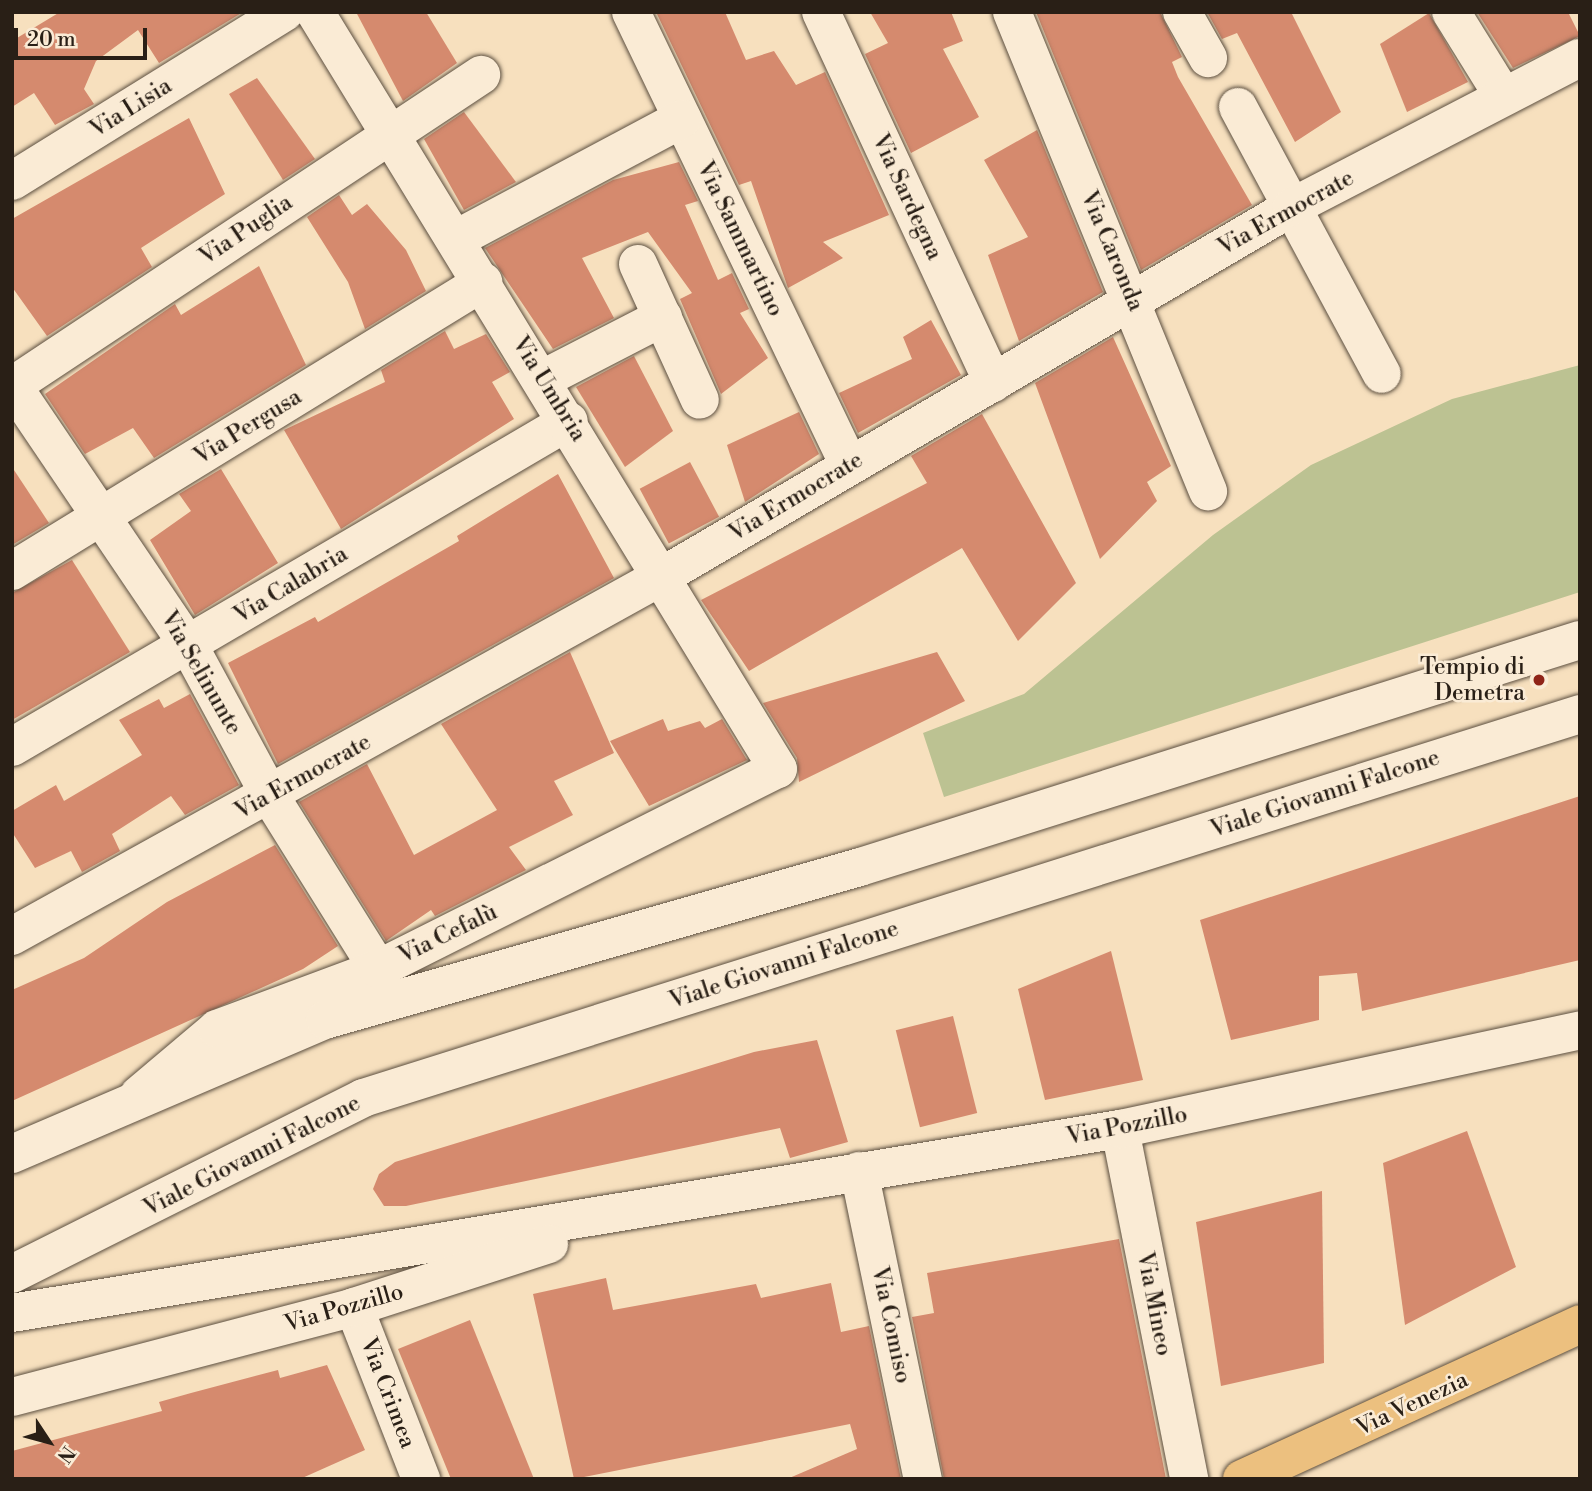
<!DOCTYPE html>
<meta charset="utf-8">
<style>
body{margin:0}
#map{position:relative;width:1592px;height:1491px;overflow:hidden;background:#f7e0be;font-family:"Libre Bodoni",serif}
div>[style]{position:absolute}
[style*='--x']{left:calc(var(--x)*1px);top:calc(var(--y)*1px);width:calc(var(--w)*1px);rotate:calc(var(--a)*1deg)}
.green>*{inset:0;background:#bcc292}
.building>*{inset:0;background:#d58a6e;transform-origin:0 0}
.roads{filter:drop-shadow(0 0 2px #5c4f40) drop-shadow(0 0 2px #5c4f40)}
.street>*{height:38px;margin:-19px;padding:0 19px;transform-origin:19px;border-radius:19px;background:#faebd5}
.secondary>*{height:38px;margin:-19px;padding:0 19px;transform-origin:19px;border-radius:19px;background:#faebd5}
.primary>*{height:38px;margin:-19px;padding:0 19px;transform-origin:19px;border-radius:19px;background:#ecc07f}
.dots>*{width:19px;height:19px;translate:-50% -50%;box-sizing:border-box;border:4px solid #faebd5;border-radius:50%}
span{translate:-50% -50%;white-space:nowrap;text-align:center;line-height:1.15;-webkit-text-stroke:5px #faebd5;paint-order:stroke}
.street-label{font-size:23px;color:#291f16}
.poi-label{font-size:23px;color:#291f16}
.right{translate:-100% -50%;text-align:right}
.frame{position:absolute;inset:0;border:14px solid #291f16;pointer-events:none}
.north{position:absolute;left:14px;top:1407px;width:70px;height:70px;-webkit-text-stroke:5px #faebd5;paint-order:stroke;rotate:126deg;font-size:19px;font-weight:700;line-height:28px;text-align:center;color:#291f16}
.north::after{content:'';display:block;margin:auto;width:24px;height:32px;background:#291f16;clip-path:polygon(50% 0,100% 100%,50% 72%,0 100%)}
.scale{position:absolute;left:14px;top:28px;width:133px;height:32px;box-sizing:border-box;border:4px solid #291f16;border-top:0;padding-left:9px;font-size:21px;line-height:24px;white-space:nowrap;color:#291f16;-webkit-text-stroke:5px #faebd5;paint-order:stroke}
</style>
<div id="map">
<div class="green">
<i style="clip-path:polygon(1580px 365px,1580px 592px,944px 797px,923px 733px,1024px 694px,1213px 535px,1311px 465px,1452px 399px)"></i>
</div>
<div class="building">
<i style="clip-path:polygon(60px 12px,243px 12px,159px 63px,138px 30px,96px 61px,84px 89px,94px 104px,55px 125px,34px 93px,12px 107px,12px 41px)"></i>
<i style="clip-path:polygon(356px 12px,426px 12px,457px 63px,403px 101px)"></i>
<i style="clip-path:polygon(656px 12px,725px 12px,746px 60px,774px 51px,796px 85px,825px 72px,889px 215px,823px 242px,843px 258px,788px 288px,751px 181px,739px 185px)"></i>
<i style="clip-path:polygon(870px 12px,951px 12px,963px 41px,943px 49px,979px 117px,911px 153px,865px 54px,888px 43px)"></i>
<i style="clip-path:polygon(1036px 12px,1160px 12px,1182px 57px,1172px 62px,1178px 77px,1252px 205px,1141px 270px)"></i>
<i style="clip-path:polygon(1207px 12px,1291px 12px,1341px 112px,1295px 142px,1237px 33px,1222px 39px)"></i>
<i style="clip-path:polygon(1477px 12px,1568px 12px,1580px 36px,1513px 68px)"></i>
<i style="clip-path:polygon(1429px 13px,1468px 82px,1407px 112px,1380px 44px)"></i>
<i style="clip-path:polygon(257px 78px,315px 159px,283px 180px,229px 94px)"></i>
<i style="clip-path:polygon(464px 112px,516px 182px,464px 210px,424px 139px)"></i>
<i style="clip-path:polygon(189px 118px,225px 194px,141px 248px,152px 267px,47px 336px,12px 287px,12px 219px)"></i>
<i style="clip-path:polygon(1037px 130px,1103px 292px,1019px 341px,988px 255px,1028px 237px,984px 160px)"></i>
<i style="clip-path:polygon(679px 162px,698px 201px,685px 205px,718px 280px,732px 273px,749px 309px,740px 313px,768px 358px,721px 394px,680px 299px,692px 293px,648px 232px,582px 258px,614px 318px,553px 349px,485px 248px,613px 180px)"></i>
<i style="clip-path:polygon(339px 195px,352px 215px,367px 204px,406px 250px,426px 291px,365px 329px,348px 282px,307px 217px)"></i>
<i style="clip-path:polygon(259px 266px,306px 365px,154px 458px,133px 428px,85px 454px,45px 394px,175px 304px,181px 315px)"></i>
<i style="clip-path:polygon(931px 320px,961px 375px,858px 433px,839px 393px,912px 359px,903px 337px)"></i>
<i style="clip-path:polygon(445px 331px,454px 349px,486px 334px,510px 372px,492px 382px,514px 419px,341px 529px,284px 430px,385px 382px,381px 370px)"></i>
<i style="clip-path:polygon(1113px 337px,1171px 466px,1147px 482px,1157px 501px,1100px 559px,1035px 383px)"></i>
<i style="clip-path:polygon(634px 356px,673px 431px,625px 467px,576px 387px)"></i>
<i style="clip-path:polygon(799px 412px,819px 454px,745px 502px,727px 445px)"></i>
<i style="clip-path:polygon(982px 414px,1076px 583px,1018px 641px,962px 548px,749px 671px,701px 600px,927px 483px,911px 456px)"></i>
<i style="left:690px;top:462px;width:62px;height:57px;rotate:62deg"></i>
<i style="clip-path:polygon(12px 467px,49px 523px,12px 545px)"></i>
<i style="clip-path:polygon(221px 469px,278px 563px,195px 615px,150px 540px,191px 511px,179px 494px)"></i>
<i style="clip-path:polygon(558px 474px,614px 578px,278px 764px,228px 663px,315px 617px,318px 622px,459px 541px,457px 536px)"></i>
<i style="clip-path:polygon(72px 560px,130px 652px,12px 720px,12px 593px)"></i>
<i style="clip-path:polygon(570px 652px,614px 753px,554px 781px,573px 815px,509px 847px,526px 870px,435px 916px,431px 910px,386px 941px,299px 802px,367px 764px,414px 855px,497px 810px,441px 724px)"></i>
<i style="clip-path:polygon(937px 652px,965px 701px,799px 782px,797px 758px,763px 703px)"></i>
<i style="clip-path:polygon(190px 694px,239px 785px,185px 815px,171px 796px,112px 834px,120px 851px,82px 872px,71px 851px,35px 868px,12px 832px,12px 811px,56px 785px,64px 801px,142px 755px,119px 720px,159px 699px,164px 708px)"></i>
<i style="clip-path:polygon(663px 719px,668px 731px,700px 721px,705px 728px,722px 719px,747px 760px,649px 806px,610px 741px)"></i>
<i style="clip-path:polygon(1580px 796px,1580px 960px,1362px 1011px,1357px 973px,1319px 976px,1319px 1020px,1231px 1040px,1200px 920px)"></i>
<i style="clip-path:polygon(275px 845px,338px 946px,303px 969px,12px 1101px,12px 990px,84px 958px,167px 902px)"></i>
<i style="clip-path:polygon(1111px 951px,1143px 1080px,1045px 1100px,1018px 989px)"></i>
<i style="left:953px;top:1016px;width:100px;height:59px;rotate:76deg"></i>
<i style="clip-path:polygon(817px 1040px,848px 1142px,790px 1158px,780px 1128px,406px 1206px,384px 1206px,373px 1189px,379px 1174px,395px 1162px,754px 1052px)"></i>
<i style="clip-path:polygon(1467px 1131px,1516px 1267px,1405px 1325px,1383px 1163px)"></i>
<i style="clip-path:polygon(1322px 1191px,1324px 1363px,1221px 1386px,1196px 1222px)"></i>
<i style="clip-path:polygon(1119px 1239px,1166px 1479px,944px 1479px,912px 1317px,934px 1313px,927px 1273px)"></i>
<i style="clip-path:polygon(606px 1278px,613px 1310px,756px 1284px,761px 1298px,831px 1283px,841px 1332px,869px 1326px,901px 1479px,787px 1479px,857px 1449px,850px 1424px,574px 1479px,533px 1294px)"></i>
<i style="clip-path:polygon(470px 1320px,534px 1479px,451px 1479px,398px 1349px)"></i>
<i style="clip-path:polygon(327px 1365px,365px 1450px,300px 1479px,12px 1479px,12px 1451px,162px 1411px,159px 1402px,191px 1393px,278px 1370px,280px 1378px)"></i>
</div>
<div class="roads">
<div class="street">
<i style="--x:631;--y:12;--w:503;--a:64.3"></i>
<i style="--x:821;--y:12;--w:409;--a:65.1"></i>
<i style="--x:1012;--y:12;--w:518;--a:67.75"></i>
<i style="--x:1182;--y:12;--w:53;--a:60.5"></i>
<i style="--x:1451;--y:12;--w:99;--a:58.2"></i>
<i style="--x:1238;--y:107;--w:303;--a:61.7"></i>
<i style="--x:12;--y:181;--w:321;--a:-31.8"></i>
<i style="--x:456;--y:239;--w:256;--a:-28"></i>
<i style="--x:638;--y:264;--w:149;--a:65.5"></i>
<i style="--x:543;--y:379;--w:135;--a:-27.3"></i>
<i style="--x:12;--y:385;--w:315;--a:55.9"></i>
<i style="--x:189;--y:646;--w:170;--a:61.6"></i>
<i style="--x:270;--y:796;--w:204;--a:58"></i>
<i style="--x:12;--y:386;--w:563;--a:-33.55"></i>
<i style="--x:12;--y:571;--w:553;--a:-31.53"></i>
<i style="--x:12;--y:747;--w:645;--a:-30.34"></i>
<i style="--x:12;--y:936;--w:745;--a:-28.97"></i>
<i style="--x:664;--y:575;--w:728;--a:-30.37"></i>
<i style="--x:1292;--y:207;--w:324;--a:-27.4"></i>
<i style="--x:139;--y:1095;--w:102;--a:-40.2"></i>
<i style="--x:217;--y:1029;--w:172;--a:-20.4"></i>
<i style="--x:378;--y:969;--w:447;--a:-26.6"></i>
<i style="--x:778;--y:769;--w:887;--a:-121.45"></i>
<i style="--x:1120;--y:1129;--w:357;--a:78.8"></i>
<i style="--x:859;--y:1171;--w:315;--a:78.3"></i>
<i style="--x:354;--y:1307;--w:185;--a:68.7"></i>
<i style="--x:12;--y:1313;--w:1123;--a:-9.43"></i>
<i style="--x:1120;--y:1129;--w:471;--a:-12.1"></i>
<i style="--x:12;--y:1397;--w:354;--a:-14.7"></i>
<i style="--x:354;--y:1307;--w:205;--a:-17.9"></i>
</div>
<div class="secondary">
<i style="--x:12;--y:1154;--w:340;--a:-23.2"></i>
<i style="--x:325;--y:1020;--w:556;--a:-15.96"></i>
<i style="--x:860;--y:867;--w:755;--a:-17.5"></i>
<i style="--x:12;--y:1274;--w:393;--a:-26.6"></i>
<i style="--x:363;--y:1098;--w:1276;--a:-17.51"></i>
</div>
<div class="primary">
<i style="--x:1242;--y:1479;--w:372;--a:-24.6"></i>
</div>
</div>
<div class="dots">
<i style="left:1539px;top:680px;background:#8f2418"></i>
</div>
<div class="street-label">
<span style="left:131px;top:108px;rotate:-32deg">Via Lisia</span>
<span style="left:907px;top:197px;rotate:65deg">Via Sardegna</span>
<span style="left:1286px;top:213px;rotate:-29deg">Via Ermocrate</span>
<span style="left:246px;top:230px;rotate:-34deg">Via Puglia</span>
<span style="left:740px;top:239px;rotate:64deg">Via Sammartino</span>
<span style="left:1112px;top:251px;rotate:67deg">Via Caronda</span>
<span style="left:549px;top:389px;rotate:58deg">Via Umbria</span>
<span style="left:248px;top:427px;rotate:-32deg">Via Pergusa</span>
<span style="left:796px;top:497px;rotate:-31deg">Via Ermocrate</span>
<span style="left:291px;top:585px;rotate:-31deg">Via Calabria</span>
<span style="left:201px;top:673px;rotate:60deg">Via Selinunte</span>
<span style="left:303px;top:777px;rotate:-29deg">Via Ermocrate</span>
<span style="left:1325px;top:794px;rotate:-18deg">Viale Giovanni Falcone</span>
<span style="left:448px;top:934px;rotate:-26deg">Via Cefalù</span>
<span style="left:784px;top:965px;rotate:-18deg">Viale Giovanni Falcone</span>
<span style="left:1127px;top:1126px;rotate:-11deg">Via Pozzillo</span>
<span style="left:252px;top:1156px;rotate:-27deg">Viale Giovanni Falcone</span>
<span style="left:1154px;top:1304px;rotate:79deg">Via Mineo</span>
<span style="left:344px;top:1308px;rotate:-16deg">Via Pozzillo</span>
<span style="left:891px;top:1325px;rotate:78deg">Via Comiso</span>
<span style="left:388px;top:1393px;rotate:69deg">Via Crimea</span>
<span style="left:1412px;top:1404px;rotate:-25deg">Via Venezia</span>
</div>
<div class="poi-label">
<span class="right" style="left:1525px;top:680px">Tempio di<br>Demetra</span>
</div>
<div class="frame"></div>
<div class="north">N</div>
<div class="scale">20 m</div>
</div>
